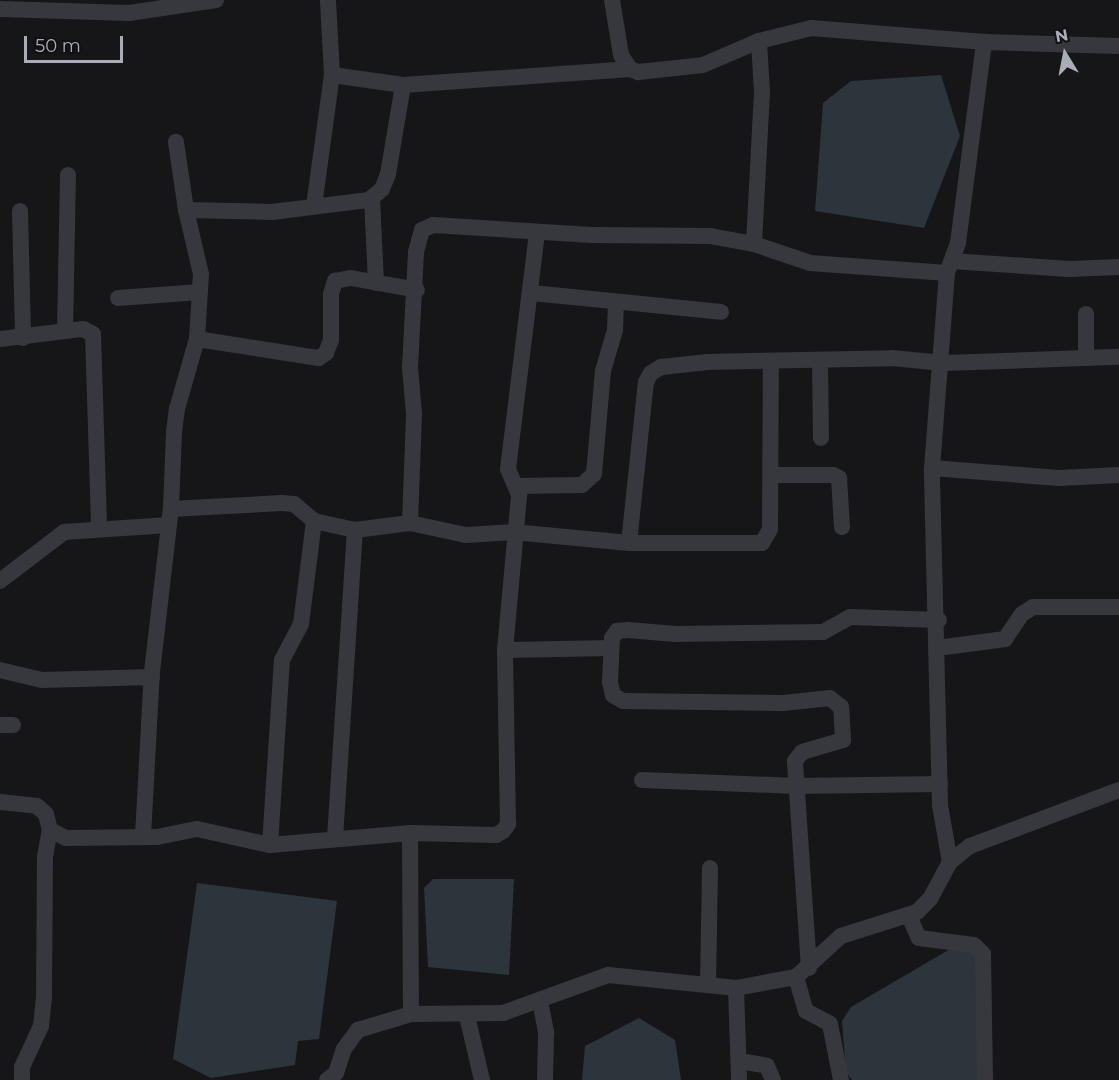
<!DOCTYPE html>
<style>
body{margin:0}
#map{position:relative;width:1119px;height:1080px;overflow:hidden;background:#161618;font-family:Montserrat,sans-serif}
div>[style]{position:absolute}
[style*='--x']{left:calc(var(--x)*1px);top:calc(var(--y)*1px);width:calc(var(--w)*1px);rotate:calc(var(--a)*1deg)}
.water>*{inset:0;background:#2c353c}
.minor>*{height:16px;margin:-8px;padding:0 8px;transform-origin:8px;border-radius:8px;background:#37383d}
span{translate:-50% -50%;white-space:nowrap;text-align:center;line-height:1.15;-webkit-text-stroke:6px #111113;paint-order:stroke}
.north{position:absolute;left:1035px;top:24px;width:60px;height:60px;-webkit-text-stroke:4px #111113;paint-order:stroke;rotate:350deg;font-size:16px;font-weight:700;line-height:24px;text-align:center;color:#a8adb8}
.north::after{content:'';display:block;margin:auto;width:21px;height:27px;background:#a8adb8;clip-path:polygon(50% 0,100% 100%,50% 72%,0 100%)}
.scale{position:absolute;left:24px;top:36px;width:99px;height:27px;box-sizing:border-box;border:3px solid #a8adb8;border-top:0;padding-left:8px;font-size:18px;line-height:21px;white-space:nowrap;color:#a8adb8;-webkit-text-stroke:4px #111113;paint-order:stroke}
</style>
<div id="map">
<div class="water">
<i style="clip-path:polygon(941px 75px,960px 136px,924px 228px,815px 211px,823px 103px,851px 81px)"></i>
<i style="clip-path:polygon(433px 879px,514px 879px,509px 975px,428px 967px,424px 888px)"></i>
<i style="clip-path:polygon(197px 883px,337px 901px,319px 1039px,298px 1041px,295px 1065px,211px 1078px,173px 1059px)"></i>
<i style="clip-path:polygon(957px 945px,978px 952px,978px 1080px,852px 1080px,846px 1072px,842px 1021px,851px 1007px)"></i>
<i style="clip-path:polygon(639px 1018px,675px 1040px,681px 1080px,582px 1080px,585px 1046px)"></i>
</div>
<div class="minor">
<i style="--x:612;--y:0;--w:56;--a:80.7"></i>
<i style="--x:621;--y:55;--w:17;--a:57"></i>
<i style="--x:630;--y:69;--w:9;--a:21"></i>
<i style="--x:638;--y:72;--w:65;--a:-6.1"></i>
<i style="--x:703;--y:65;--w:61;--a:-23.2"></i>
<i style="--x:759;--y:41;--w:54;--a:-14"></i>
<i style="--x:811;--y:28;--w:174;--a:4.6"></i>
<i style="--x:984;--y:42;--w:135;--a:1.7"></i>
<i style="--x:0;--y:9;--w:129;--a:1.8"></i>
<i style="--x:129;--y:13;--w:88;--a:-8.5"></i>
<i style="--x:332;--y:75;--w:72;--a:8"></i>
<i style="--x:403;--y:85;--w:228;--a:-4"></i>
<i style="--x:372;--y:198;--w:85;--a:87.3"></i>
<i style="--x:314;--y:206;--w:132;--a:-82.2"></i>
<i style="--x:332;--y:75;--w:75;--a:-93.1"></i>
<i style="--x:186;--y:210;--w:86;--a:1.3"></i>
<i style="--x:272;--y:212;--w:98;--a:-7.1"></i>
<i style="--x:369;--y:200;--w:17;--a:-40"></i>
<i style="--x:382;--y:189;--w:16;--a:-68"></i>
<i style="--x:388;--y:174;--w:90;--a:-80.4"></i>
<i style="--x:20;--y:211;--w:127;--a:88.6"></i>
<i style="--x:754;--y:244;--w:152;--a:-87"></i>
<i style="--x:762;--y:92;--w:51;--a:-93.4"></i>
<i style="--x:952;--y:261;--w:117;--a:3.9"></i>
<i style="--x:1069;--y:269;--w:50;--a:-2.3"></i>
<i style="--x:532;--y:293;--w:190;--a:5.7"></i>
<i style="--x:118;--y:298;--w:82;--a:-4.2"></i>
<i style="--x:65;--y:331;--w:156;--a:-88.9"></i>
<i style="--x:0;--y:339;--w:84;--a:-6.9"></i>
<i style="--x:83;--y:329;--w:11;--a:27"></i>
<i style="--x:93;--y:334;--w:193;--a:88.2"></i>
<i style="--x:197;--y:339;--w:123;--a:8.9"></i>
<i style="--x:319;--y:358;--w:9;--a:-36"></i>
<i style="--x:326;--y:353;--w:14;--a:-69"></i>
<i style="--x:331;--y:340;--w:46;--a:-90"></i>
<i style="--x:331;--y:294;--w:14;--a:-73"></i>
<i style="--x:335;--y:281;--w:16;--a:-11"></i>
<i style="--x:351;--y:278;--w:67;--a:10.3"></i>
<i style="--x:1086;--y:358;--w:44;--a:-90"></i>
<i style="--x:820;--y:360;--w:78;--a:89.3"></i>
<i style="--x:932;--y:468;--w:127;--a:4.5"></i>
<i style="--x:1059;--y:478;--w:60;--a:-2.9"></i>
<i style="--x:773;--y:475;--w:60;--a:0"></i>
<i style="--x:833;--y:475;--w:7;--a:27"></i>
<i style="--x:839;--y:478;--w:49;--a:86.5"></i>
<i style="--x:518;--y:486;--w:64;--a:-0.9"></i>
<i style="--x:582;--y:485;--w:16;--a:-43"></i>
<i style="--x:594;--y:474;--w:103;--a:-85"></i>
<i style="--x:603;--y:371;--w:43;--a:-73.7"></i>
<i style="--x:615;--y:330;--w:27;--a:-88"></i>
<i style="--x:171;--y:509;--w:111;--a:-3.1"></i>
<i style="--x:282;--y:503;--w:12;--a:5"></i>
<i style="--x:294;--y:504;--w:26;--a:40"></i>
<i style="--x:314;--y:521;--w:42;--a:12.4"></i>
<i style="--x:355;--y:530;--w:55;--a:-7.3"></i>
<i style="--x:410;--y:523;--w:57;--a:12.1"></i>
<i style="--x:466;--y:535;--w:47;--a:-3.7"></i>
<i style="--x:513;--y:532;--w:117;--a:5.4"></i>
<i style="--x:629;--y:543;--w:133;--a:0"></i>
<i style="--x:762;--y:543;--w:16;--a:-60"></i>
<i style="--x:770;--y:529;--w:168;--a:-89.7"></i>
<i style="--x:410;--y:523;--w:109;--a:-87.9"></i>
<i style="--x:414;--y:414;--w:47;--a:-94.9"></i>
<i style="--x:410;--y:367;--w:115;--a:-87"></i>
<i style="--x:416;--y:252;--w:23;--a:-75"></i>
<i style="--x:422;--y:230;--w:12;--a:-24"></i>
<i style="--x:433;--y:225;--w:158;--a:3.6"></i>
<i style="--x:591;--y:235;--w:119;--a:0.5"></i>
<i style="--x:710;--y:236;--w:45;--a:10.3"></i>
<i style="--x:754;--y:244;--w:59;--a:18.7"></i>
<i style="--x:810;--y:263;--w:137;--a:4.2"></i>
<i style="--x:629;--y:543;--w:162;--a:-84"></i>
<i style="--x:646;--y:382;--w:10;--a:-61"></i>
<i style="--x:651;--y:373;--w:12;--a:-31"></i>
<i style="--x:661;--y:367;--w:47;--a:-6.1"></i>
<i style="--x:708;--y:362;--w:184;--a:-1.2"></i>
<i style="--x:892;--y:358;--w:51;--a:5.6"></i>
<i style="--x:943;--y:363;--w:176;--a:-2"></i>
<i style="--x:0;--y:581;--w:81;--a:-37.4"></i>
<i style="--x:64;--y:532;--w:105;--a:-3.8"></i>
<i style="--x:937;--y:648;--w:69;--a:-7.5"></i>
<i style="--x:1005;--y:639;--w:30;--a:-56"></i>
<i style="--x:1022;--y:614;--w:13;--a:-32"></i>
<i style="--x:1033;--y:607;--w:86;--a:0"></i>
<i style="--x:505;--y:650;--w:106;--a:-1.1"></i>
<i style="--x:0;--y:670;--w:43;--a:13.4"></i>
<i style="--x:42;--y:680;--w:110;--a:-1.6"></i>
<i style="--x:0;--y:725;--w:13;--a:0"></i>
<i style="--x:642;--y:780;--w:154;--a:2.2"></i>
<i style="--x:796;--y:786;--w:144;--a:-0.8"></i>
<i style="--x:0;--y:802;--w:37;--a:6"></i>
<i style="--x:37;--y:806;--w:12;--a:42"></i>
<i style="--x:46;--y:814;--w:16;--a:76"></i>
<i style="--x:50;--y:830;--w:18;--a:27"></i>
<i style="--x:66;--y:838;--w:91;--a:-0.6"></i>
<i style="--x:157;--y:837;--w:41;--a:-11.3"></i>
<i style="--x:197;--y:829;--w:75;--a:12.4"></i>
<i style="--x:270;--y:845;--w:141;--a:-4.9"></i>
<i style="--x:410;--y:833;--w:86;--a:1.3"></i>
<i style="--x:496;--y:835;--w:8;--a:-30"></i>
<i style="--x:503;--y:831;--w:9;--a:-54"></i>
<i style="--x:508;--y:824;--w:174;--a:-91"></i>
<i style="--x:505;--y:650;--w:156;--a:-84.8"></i>
<i style="--x:519;--y:495;--w:28;--a:-113"></i>
<i style="--x:508;--y:469;--w:238;--a:-83"></i>
<i style="--x:410;--y:833;--w:181;--a:89.7"></i>
<i style="--x:143;--y:836;--w:164;--a:-86.9"></i>
<i style="--x:152;--y:672;--w:164;--a:-83.4"></i>
<i style="--x:171;--y:509;--w:77;--a:-87.8"></i>
<i style="--x:174;--y:432;--w:23;--a:-83"></i>
<i style="--x:177;--y:409;--w:73;--a:-74.1"></i>
<i style="--x:197;--y:339;--w:65;--a:-86.5"></i>
<i style="--x:201;--y:274;--w:66;--a:-103.2"></i>
<i style="--x:186;--y:210;--w:69;--a:-98.4"></i>
<i style="--x:335;--y:838;--w:309;--a:-86.3"></i>
<i style="--x:270;--y:845;--w:185;--a:-86.3"></i>
<i style="--x:282;--y:660;--w:41;--a:-62.2"></i>
<i style="--x:301;--y:624;--w:104;--a:-82.8"></i>
<i style="--x:950;--y:862;--w:58;--a:-100"></i>
<i style="--x:940;--y:805;--w:337;--a:-91.4"></i>
<i style="--x:932;--y:468;--w:196;--a:-85.6"></i>
<i style="--x:947;--y:273;--w:32;--a:-70"></i>
<i style="--x:958;--y:243;--w:203;--a:-82.6"></i>
<i style="--x:909;--y:916;--w:24;--a:66"></i>
<i style="--x:919;--y:938;--w:55;--a:7.3"></i>
<i style="--x:974;--y:945;--w:13;--a:45"></i>
<i style="--x:983;--y:954;--w:126;--a:89.1"></i>
<i style="--x:809;--y:968;--w:207;--a:-93.9"></i>
<i style="--x:795;--y:761;--w:11;--a:-52"></i>
<i style="--x:802;--y:752;--w:43;--a:-16.3"></i>
<i style="--x:843;--y:740;--w:33;--a:-93"></i>
<i style="--x:841;--y:707;--w:14;--a:-141"></i>
<i style="--x:830;--y:698;--w:47;--a:173.9"></i>
<i style="--x:783;--y:703;--w:160;--a:-179.3"></i>
<i style="--x:623;--y:701;--w:12;--a:-149"></i>
<i style="--x:613;--y:695;--w:13;--a:-103"></i>
<i style="--x:610;--y:682;--w:44;--a:-87.4"></i>
<i style="--x:612;--y:638;--w:9;--a:-54"></i>
<i style="--x:617;--y:631;--w:11;--a:-5"></i>
<i style="--x:628;--y:630;--w:48;--a:4.8"></i>
<i style="--x:676;--y:634;--w:147;--a:-0.8"></i>
<i style="--x:823;--y:632;--w:31;--a:-29"></i>
<i style="--x:850;--y:617;--w:89;--a:1.9"></i>
<i style="--x:796;--y:977;--w:35;--a:74"></i>
<i style="--x:806;--y:1011;--w:27;--a:28"></i>
<i style="--x:830;--y:1024;--w:57;--a:78.9"></i>
<i style="--x:708;--y:984;--w:116;--a:-89"></i>
<i style="--x:736;--y:988;--w:92;--a:88.1"></i>
<i style="--x:540;--y:1001;--w:33;--a:79"></i>
<i style="--x:546;--y:1033;--w:47;--a:91.2"></i>
<i style="--x:467;--y:1016;--w:66;--a:76.8"></i>
<i style="--x:740;--y:1061;--w:27;--a:10"></i>
<i style="--x:767;--y:1066;--w:15;--a:67"></i>
<i style="--x:22;--y:1080;--w:13;--a:-90"></i>
<i style="--x:22;--y:1067;--w:45;--a:-65.1"></i>
<i style="--x:41;--y:1026;--w:29;--a:-84"></i>
<i style="--x:44;--y:997;--w:140;--a:-89.6"></i>
<i style="--x:45;--y:857;--w:27;--a:-80"></i>
<i style="--x:327;--y:1080;--w:11;--a:-38"></i>
<i style="--x:336;--y:1073;--w:25;--a:-72"></i>
<i style="--x:344;--y:1049;--w:24;--a:-54"></i>
<i style="--x:358;--y:1030;--w:55;--a:-16.8"></i>
<i style="--x:411;--y:1014;--w:92;--a:-0.6"></i>
<i style="--x:503;--y:1013;--w:112;--a:-19.9"></i>
<i style="--x:608;--y:975;--w:129;--a:5.8"></i>
<i style="--x:736;--y:988;--w:61;--a:-10.4"></i>
<i style="--x:796;--y:977;--w:61;--a:-42.3"></i>
<i style="--x:841;--y:936;--w:80;--a:-17.5"></i>
<i style="--x:917;--y:912;--w:18;--a:-45"></i>
<i style="--x:930;--y:899;--w:42;--a:-61.6"></i>
<i style="--x:950;--y:862;--w:26;--a:-39"></i>
<i style="--x:970;--y:846;--w:159;--a:-20.6"></i>
</div>
<div class="north">N</div>
<div class="scale">50 m</div>
</div>
